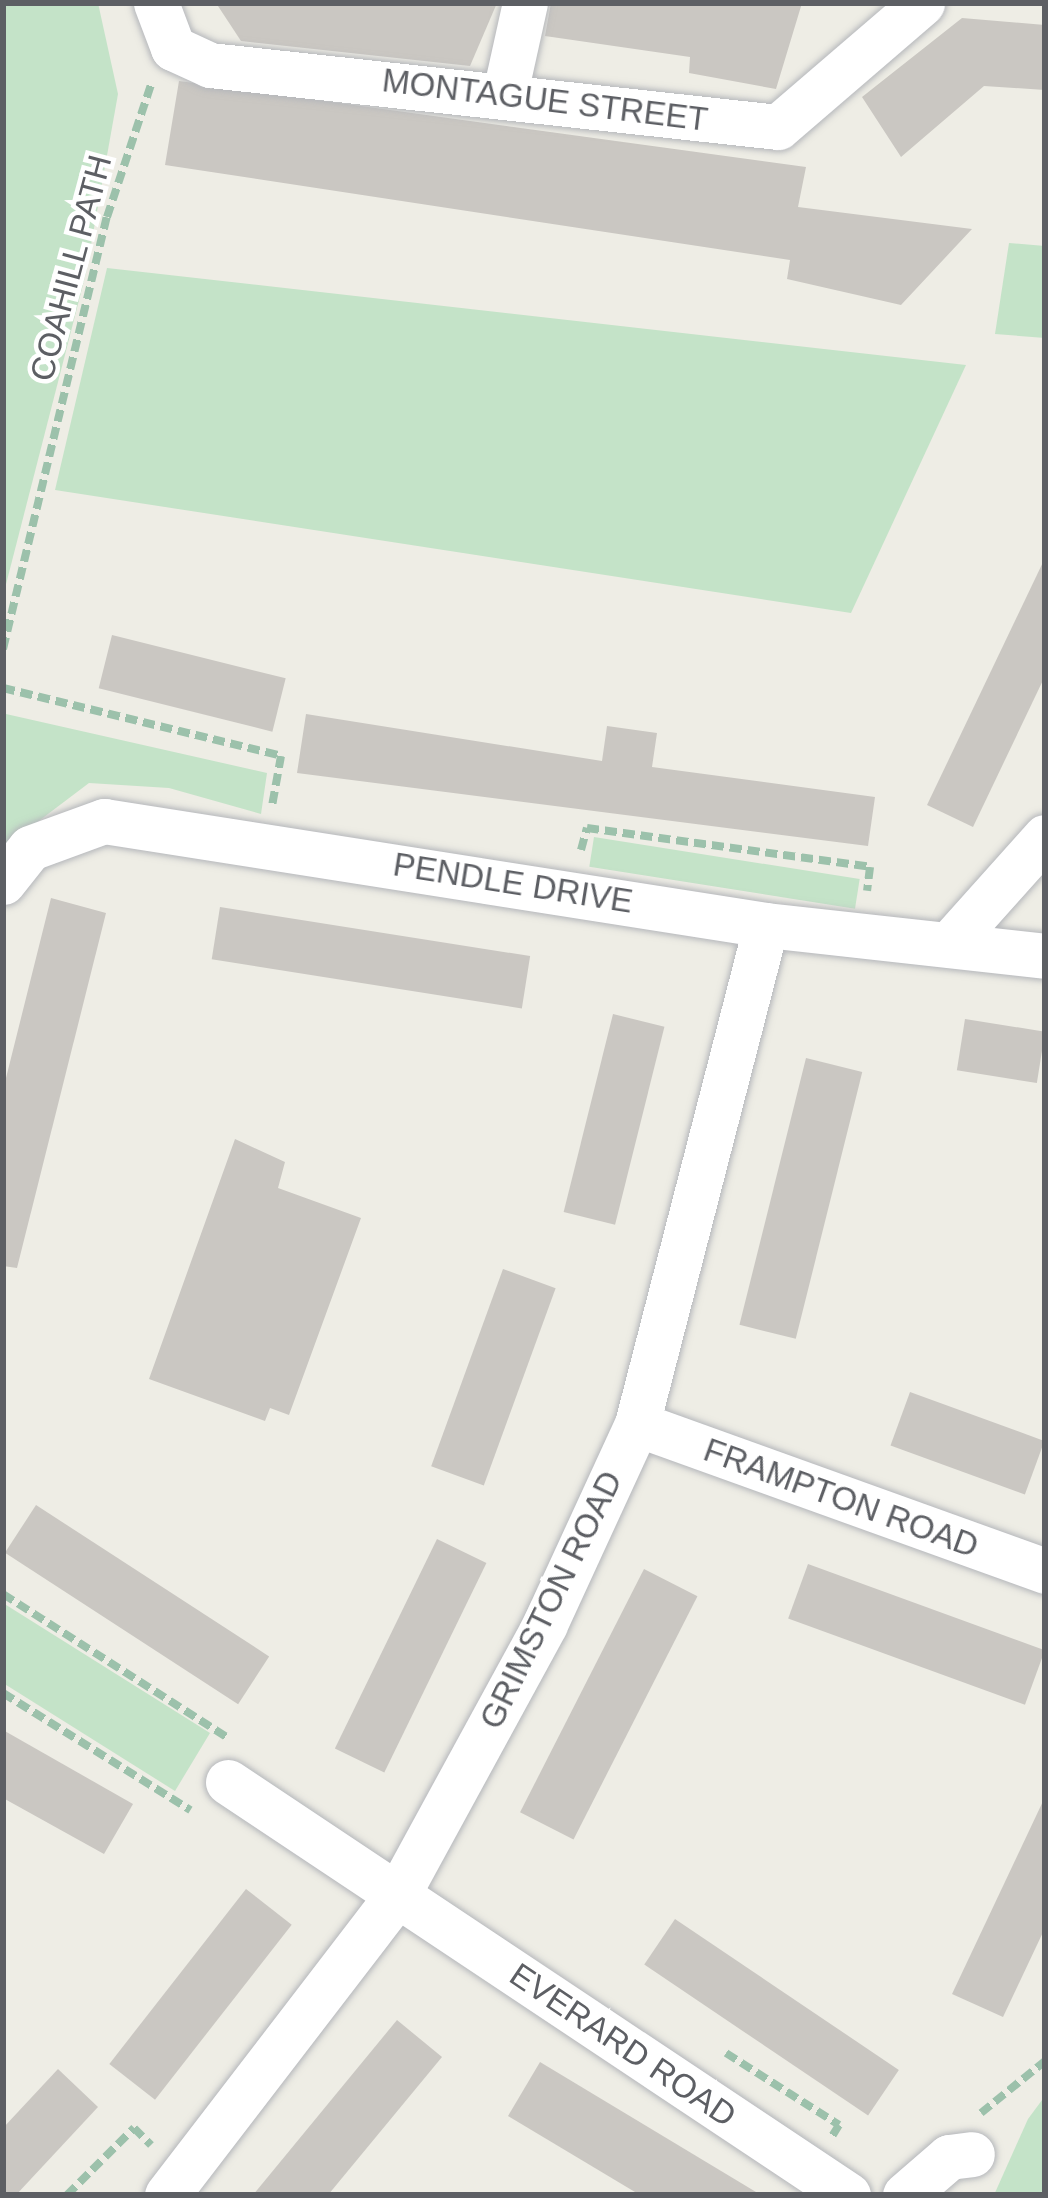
<!DOCTYPE html>
<style>
body{margin:0}
#map{position:relative;width:1048px;height:2198px;overflow:hidden;background:#eeede5;font-family:Arial,sans-serif}
div>[style]{position:absolute}
[style*='--x']{left:calc(var(--x)*1px);top:calc(var(--y)*1px);width:calc(var(--w)*1px);rotate:calc(var(--a)*1deg)}
.green>*{inset:0;background:#c4e3c8;transform-origin:0 0}
.building>*{inset:0;background:#cac7c2;transform-origin:0 0}
.path>*{height:8px;margin-top:-4px;transform-origin:0;background:repeating-linear-gradient(90deg,#9cc1ab 0 12px,transparent 0 18px)}
.roads{filter:drop-shadow(0 0 3px #b5b7bb) drop-shadow(0 0 3px #b5b7bb)}
.street>*{height:45px;margin:-22.5px;padding:0 22.5px;transform-origin:22.5px;border-radius:22.5px;background:#fff}
span{translate:-50% -50%;white-space:nowrap;text-align:center;line-height:1.15;-webkit-text-stroke:9px #fff;paint-order:stroke}
.street-label{font-size:33px;color:#5d5f64}
.frame{position:absolute;inset:0;border:6px solid #5d5f64;pointer-events:none}
</style>
<div id="map">
<div class="green">
<i style="clip-path:polygon(3px 3px,98px 3px,118px 94px,86px 273px,3px 596px)"></i>
<i style="clip-path:polygon(1009px 243px,1045px 246px,1045px 338px,995px 334px)"></i>
<i style="clip-path:polygon(107px 268px,966px 365px,851px 613px,55px 490px)"></i>
<i style="clip-path:polygon(6px 714px,267px 773px,261px 814px,169px 788px,89px 783px,3px 848px)"></i>
<i style="left:594px;top:837px;width:269px;height:30px;rotate:9deg"></i>
<i style="clip-path:polygon(3px 1603px,210px 1733px,175px 1791px,3px 1683px)"></i>
<i style="clip-path:polygon(1045px 2096px,1045px 2195px,994px 2195px,1028px 2119px)"></i>
</div>
<div class="building">
<i style="clip-path:polygon(216px 3px,497px 3px,470px 66px,241px 41px)"></i>
<i style="clip-path:polygon(551px 3px,802px 3px,776px 89px,689px 73px,690px 57px,545px 36px)"></i>
<i style="clip-path:polygon(962px 18px,1045px 25px,1045px 90px,984px 86px,901px 157px,862px 97px)"></i>
<i style="clip-path:polygon(179px 81px,806px 167px,798px 207px,972px 229px,901px 305px,787px 279px,790px 260px,165px 165px)"></i>
<i style="clip-path:polygon(1045px 558px,1045px 676px,973px 827px,927px 805px)"></i>
<i style="left:112px;top:635px;width:179px;height:55px;rotate:14deg"></i>
<i style="clip-path:polygon(306px 714px,602px 761px,607px 726px,657px 733px,652px 767px,875px 797px,868px 846px,297px 773px)"></i>
<i style="clip-path:polygon(51px 898px,106px 913px,17px 1268px,3px 1266px,3px 1090px)"></i>
<i style="left:220px;top:907px;width:314px;height:53px;rotate:9deg"></i>
<i style="left:613px;top:1014px;width:53px;height:204px;rotate:14deg"></i>
<i style="left:965px;top:1019px;width:81px;height:52px;rotate:9deg"></i>
<i style="left:806px;top:1058px;width:58px;height:275px;rotate:14deg"></i>
<i style="clip-path:polygon(235px 1139px,285px 1162px,278px 1188px,361px 1218px,289px 1415px,270px 1408px,265px 1421px,149px 1379px)"></i>
<i style="left:503px;top:1269px;width:56px;height:210px;rotate:20deg"></i>
<i style="left:910px;top:1392px;width:143px;height:57px;rotate:20deg"></i>
<i style="left:36px;top:1505px;width:278px;height:57px;rotate:33deg"></i>
<i style="left:437px;top:1539px;width:55px;height:233px;rotate:26deg"></i>
<i style="left:808px;top:1564px;width:252px;height:58px;rotate:20deg"></i>
<i style="left:644px;top:1569px;width:60px;height:273px;rotate:27deg"></i>
<i style="clip-path:polygon(3px 1730px,133px 1804px,104px 1854px,3px 1798px)"></i>
<i style="clip-path:polygon(1045px 1797px,1045px 1928px,1003px 2017px,952px 1994px)"></i>
<i style="left:246px;top:1889px;width:58px;height:222px;rotate:38deg"></i>
<i style="left:675px;top:1919px;width:270px;height:55px;rotate:34deg"></i>
<i style="clip-path:polygon(397px 2020px,442px 2057px,328px 2195px,253px 2195px)"></i>
<i style="clip-path:polygon(540px 2062px,761px 2195px,640px 2195px,508px 2116px)"></i>
<i style="clip-path:polygon(58px 2069px,98px 2107px,16px 2195px,3px 2195px,3px 2128px)"></i>
</div>
<div class="path">
<i style="--x:3;--y:649;--w:444;--a:-76.5"></i>
<i style="--x:107;--y:217;--w:139;--a:-71.6"></i>
<i style="--x:3;--y:688;--w:286;--a:13.7"></i>
<i style="--x:281;--y:756;--w:51;--a:100.2"></i>
<i style="--x:581;--y:850;--w:23;--a:-75"></i>
<i style="--x:587;--y:828;--w:286;--a:7.8"></i>
<i style="--x:870;--y:867;--w:24;--a:97"></i>
<i style="--x:3;--y:1594;--w:266;--a:32.6"></i>
<i style="--x:3;--y:1693;--w:221;--a:32"></i>
<i style="--x:726;--y:2053;--w:134;--a:32.5"></i>
<i style="--x:839;--y:2125;--w:13;--a:122"></i>
<i style="--x:981;--y:2113;--w:82;--a:-39.1"></i>
<i style="--x:67;--y:2195;--w:95;--a:-45"></i>
<i style="--x:134;--y:2128;--w:24;--a:45"></i>
</div>
<div class="roads">
<div class="street">
<i style="--x:156;--y:3;--w:48;--a:69.3"></i>
<i style="--x:173;--y:48;--w:41;--a:24.7"></i>
<i style="--x:210;--y:65;--w:571;--a:6.23"></i>
<i style="--x:778;--y:127;--w:190;--a:-40.7"></i>
<i style="--x:505;--y:93;--w:92;--a:-77.5"></i>
<i style="--x:3;--y:882;--w:43;--a:-51.5"></i>
<i style="--x:30;--y:848;--w:79;--a:-20"></i>
<i style="--x:104;--y:821;--w:670;--a:8.93"></i>
<i style="--x:766;--y:925;--w:281;--a:6.3"></i>
<i style="--x:951;--y:942;--w:141;--a:-48.2"></i>
<i style="--x:637;--y:1424;--w:434;--a:19.8"></i>
<i style="--x:228;--y:1782;--w:745;--a:33.67"></i>
<i style="--x:167;--y:2195;--w:379;--a:-52.5"></i>
<i style="--x:398;--y:1894;--w:307;--a:-61.4"></i>
<i style="--x:545;--y:1624;--w:220;--a:-65.3"></i>
<i style="--x:637;--y:1424;--w:515;--a:-75.51"></i>
<i style="--x:905;--y:2195;--w:58;--a:-40.8"></i>
<i style="--x:949;--y:2157;--w:23;--a:-7"></i>
</div>
</div>
<div class="street-label">
<span style="left:545px;top:100px;rotate:7deg">MONTAGUE STREET</span>
<span style="left:71px;top:268px;rotate:-75deg">COAHILL PATH</span>
<span style="left:513px;top:883px;rotate:9deg">PENDLE DRIVE</span>
<span style="left:841px;top:1498px;rotate:20deg">FRAMPTON ROAD</span>
<span style="left:551px;top:1600px;rotate:-64deg">GRIMSTON ROAD</span>
<span style="left:623px;top:2045px;rotate:34deg">EVERARD ROAD</span>
</div>
<div class="frame"></div>
</div>
